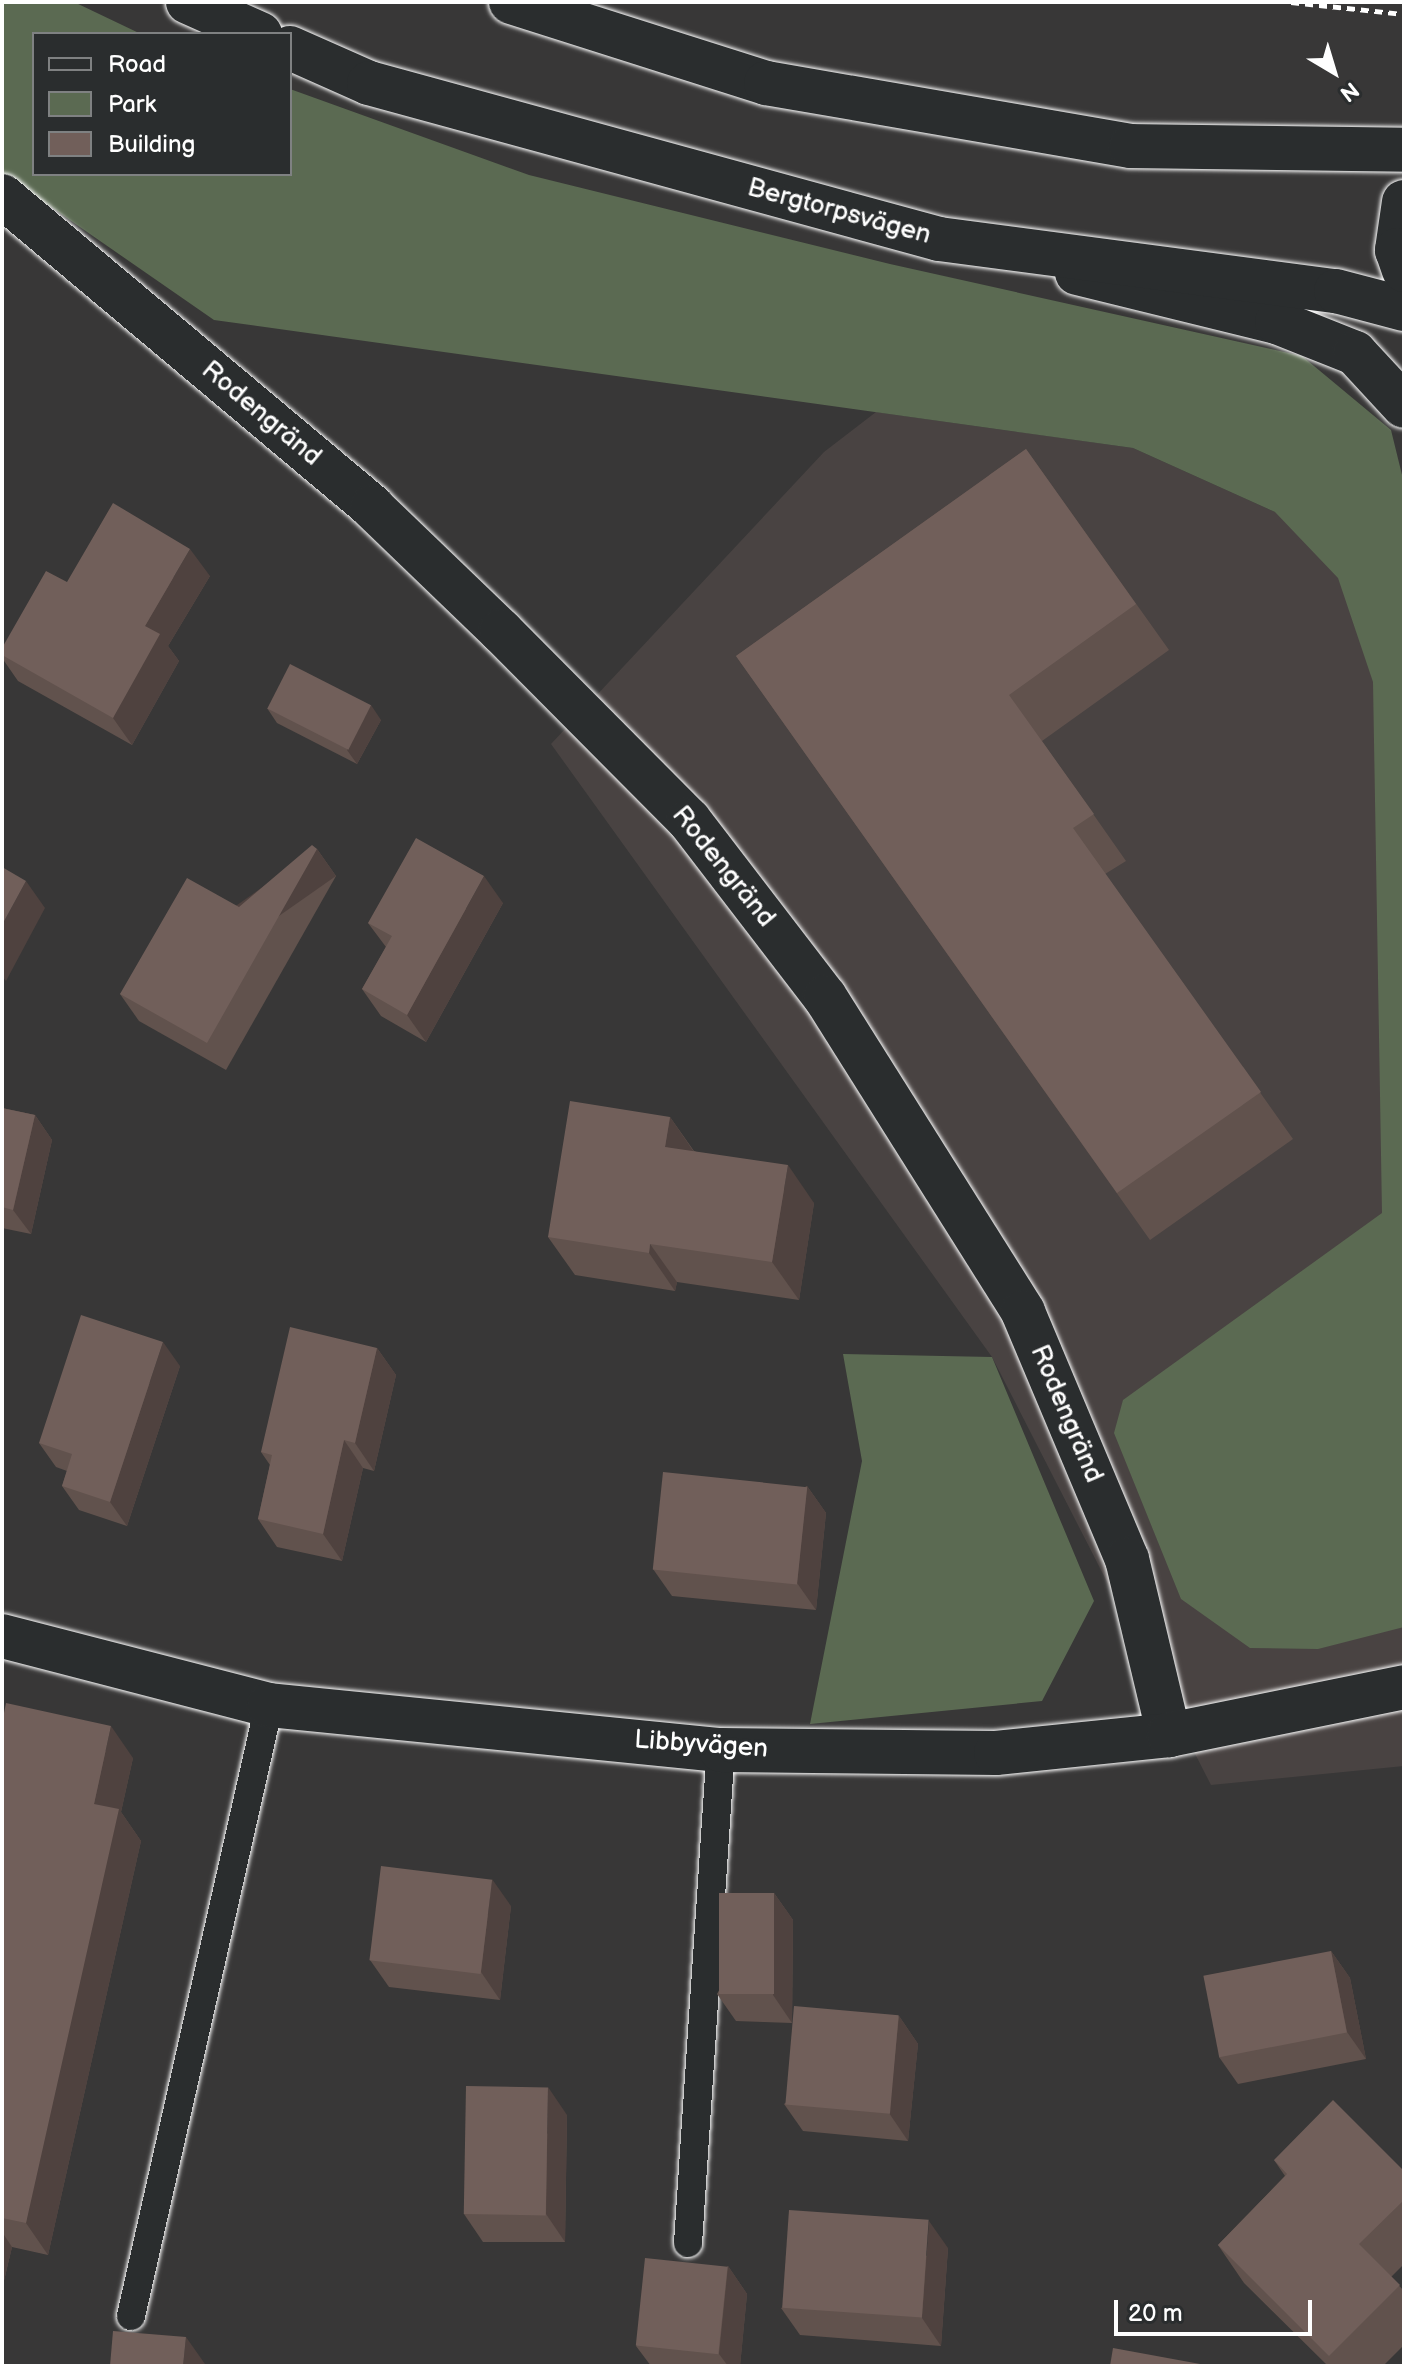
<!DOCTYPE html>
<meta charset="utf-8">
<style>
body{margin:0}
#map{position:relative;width:1406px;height:2368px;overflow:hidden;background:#383737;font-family:"Balsamiq Sans",sans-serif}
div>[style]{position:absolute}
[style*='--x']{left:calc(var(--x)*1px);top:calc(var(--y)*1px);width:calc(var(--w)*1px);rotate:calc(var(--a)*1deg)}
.built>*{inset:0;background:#494342}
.green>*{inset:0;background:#5b6a52}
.path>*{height:5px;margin-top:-2.5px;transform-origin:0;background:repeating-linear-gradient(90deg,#fff 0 8px,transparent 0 14px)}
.roads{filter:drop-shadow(0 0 2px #fff) drop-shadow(0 0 2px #fff)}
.service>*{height:28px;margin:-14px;padding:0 14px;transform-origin:14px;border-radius:14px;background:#2a2d2e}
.minor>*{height:44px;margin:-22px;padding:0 22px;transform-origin:22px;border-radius:22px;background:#2a2d2e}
.tertiary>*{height:44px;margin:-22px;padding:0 22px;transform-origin:22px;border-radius:22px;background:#2a2d2e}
.secondary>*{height:44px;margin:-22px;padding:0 22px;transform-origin:22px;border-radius:22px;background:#2a2d2e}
.wall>*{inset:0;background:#61524d}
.shaded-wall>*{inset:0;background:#4f423f;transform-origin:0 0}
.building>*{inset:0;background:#715f5a;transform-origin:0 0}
span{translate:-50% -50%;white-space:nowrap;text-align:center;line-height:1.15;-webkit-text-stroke:6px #2a2d2e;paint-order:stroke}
.street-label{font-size:26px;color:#fff}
.frame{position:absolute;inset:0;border:4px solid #fff;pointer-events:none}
.legend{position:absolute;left:32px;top:32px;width:260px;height:144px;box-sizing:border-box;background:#2a2d2e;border:2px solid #7f8182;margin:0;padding:10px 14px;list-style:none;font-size:24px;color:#fff}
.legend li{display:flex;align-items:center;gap:16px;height:40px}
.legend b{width:40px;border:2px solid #7f8182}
.north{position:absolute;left:1294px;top:32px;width:80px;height:80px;-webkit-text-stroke:6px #2a2d2e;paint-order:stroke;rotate:142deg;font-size:22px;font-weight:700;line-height:32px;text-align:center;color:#fff}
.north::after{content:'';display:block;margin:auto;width:28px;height:36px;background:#fff;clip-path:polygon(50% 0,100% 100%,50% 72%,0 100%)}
.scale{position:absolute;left:1114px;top:2300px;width:198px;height:36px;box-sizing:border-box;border:4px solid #fff;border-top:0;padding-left:10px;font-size:24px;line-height:28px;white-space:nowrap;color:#fff;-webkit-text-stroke:6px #2a2d2e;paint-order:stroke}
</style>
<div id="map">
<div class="built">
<i style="clip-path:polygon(876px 412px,1133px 448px,1275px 512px,1404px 512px,1404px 1766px,1211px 1785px,992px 1357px,551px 744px,824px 452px)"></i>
</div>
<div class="green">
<i style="clip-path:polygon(2px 2px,74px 2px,141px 34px,34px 34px,34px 174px,290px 174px,290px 89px,529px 175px,890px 264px,1302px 356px,1391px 430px,1404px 483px,1404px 1627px,1318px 1649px,1250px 1648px,1181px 1599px,1114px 1433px,1123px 1400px,1382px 1213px,1373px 682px,1338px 578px,1275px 512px,1133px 448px,214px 320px,2px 173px)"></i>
<i style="clip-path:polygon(843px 1354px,992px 1357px,1094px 1601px,1042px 1701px,810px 1724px,862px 1461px)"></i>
</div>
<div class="path">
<i style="--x:1291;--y:2;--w:114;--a:6.1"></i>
</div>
<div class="roads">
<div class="service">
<i style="--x:688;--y:2243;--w:494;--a:-86.2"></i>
<i style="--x:131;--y:2316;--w:626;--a:-77.27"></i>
</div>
<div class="minor">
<i style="--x:2;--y:196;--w:483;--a:40"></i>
<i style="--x:372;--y:507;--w:179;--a:43.9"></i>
<i style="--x:501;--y:631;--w:267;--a:45.2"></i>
<i style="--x:689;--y:820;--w:223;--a:52.5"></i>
<i style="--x:825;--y:997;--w:372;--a:57.8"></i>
<i style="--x:1023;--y:1312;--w:268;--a:67.2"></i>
<i style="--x:1127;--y:1559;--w:181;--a:76.6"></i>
<i style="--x:2;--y:1636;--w:276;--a:14.5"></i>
<i style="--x:269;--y:1705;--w:454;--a:5.7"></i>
<i style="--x:721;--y:1750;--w:275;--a:0.6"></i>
<i style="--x:996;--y:1753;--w:174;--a:-5.9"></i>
<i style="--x:1169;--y:1735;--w:240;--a:-11.5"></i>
</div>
<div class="tertiary">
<i style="--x:1077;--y:273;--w:206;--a:13.8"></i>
<i style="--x:1277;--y:322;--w:84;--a:21.7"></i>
<i style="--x:1355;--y:353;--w:72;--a:47.2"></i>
</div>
<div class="secondary">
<i style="--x:188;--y:2;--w:79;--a:24"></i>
<i style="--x:511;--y:2;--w:268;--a:17.6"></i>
<i style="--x:766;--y:83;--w:370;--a:9.8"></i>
<i style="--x:1131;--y:146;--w:273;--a:0.8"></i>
<i style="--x:290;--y:48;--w:86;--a:23.9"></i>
<i style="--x:369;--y:83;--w:591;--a:15.31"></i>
<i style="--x:939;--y:239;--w:400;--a:7.5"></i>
<i style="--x:1336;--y:291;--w:70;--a:14.8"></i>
<i style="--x:1404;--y:202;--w:49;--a:98.3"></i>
<i style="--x:1397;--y:250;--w:21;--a:71"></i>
</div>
</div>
<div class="wall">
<i style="clip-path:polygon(1026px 449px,1169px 650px,1042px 741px,1126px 861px,1105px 874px,1293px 1139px,1150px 1240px,736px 656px)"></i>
<i style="clip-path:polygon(210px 576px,168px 646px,179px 661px,132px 745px,18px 681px,2px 658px,2px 648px,67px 582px)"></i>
<i style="clip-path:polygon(267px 708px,381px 720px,357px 764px,277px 723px)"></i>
<i style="clip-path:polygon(317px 849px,336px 876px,226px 1070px,139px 1021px,120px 994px)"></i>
<i style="clip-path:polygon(503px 903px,426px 1042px,381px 1016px,362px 989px,386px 947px,368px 923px)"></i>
<i style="clip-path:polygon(2px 1108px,35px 1115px,52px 1140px,31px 1234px,2px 1228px)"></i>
<i style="clip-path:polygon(670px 1117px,694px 1151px,814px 1203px,799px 1300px,677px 1282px,675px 1291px,575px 1275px,548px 1237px)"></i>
<i style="clip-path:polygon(377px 1348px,396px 1375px,374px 1471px,363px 1468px,342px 1561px,277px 1547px,258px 1519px,270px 1465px,261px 1452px)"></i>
<i style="clip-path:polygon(180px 1366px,127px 1526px,79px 1510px,62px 1486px,67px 1471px,56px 1467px,39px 1443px)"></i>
<i style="clip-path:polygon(807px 1486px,826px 1513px,816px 1610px,672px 1596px,653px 1569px)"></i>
<i style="clip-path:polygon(2px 1723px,133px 1758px,121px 1812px,141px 1841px,48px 2255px,12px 2247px,2px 2289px)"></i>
<i style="clip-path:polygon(774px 1893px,793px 1920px,792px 2023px,736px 2021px,717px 1994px)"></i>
<i style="clip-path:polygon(511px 1906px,500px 2000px,389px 1987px,370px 1960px)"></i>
<i style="clip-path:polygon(1331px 1951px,1350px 1978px,1366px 2059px,1238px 2084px,1219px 2057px)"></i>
<i style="clip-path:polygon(899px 2016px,918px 2044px,908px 2141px,803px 2131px,784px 2104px)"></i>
<i style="clip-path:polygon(567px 2115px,565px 2242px,483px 2242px,464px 2214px)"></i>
<i style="clip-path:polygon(1274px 2160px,1404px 2171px,1404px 2264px,1391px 2277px,1404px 2291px,1404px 2345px,1383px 2366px,1328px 2366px,1244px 2283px,1218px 2245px,1285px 2176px)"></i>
<i style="clip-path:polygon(948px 2248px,941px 2346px,800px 2335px,781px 2308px)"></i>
<i style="clip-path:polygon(728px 2266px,747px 2294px,740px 2366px,651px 2366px,636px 2346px)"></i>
</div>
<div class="shaded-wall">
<i style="clip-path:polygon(190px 549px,210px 576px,168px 646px,179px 661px,132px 745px,113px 718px,145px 626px)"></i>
<i style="clip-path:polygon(371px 705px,381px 720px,357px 764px,347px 750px)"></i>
<i style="left:317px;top:849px;width:33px;height:223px;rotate:55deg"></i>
<i style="clip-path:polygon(484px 876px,503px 903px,426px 1042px,407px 1015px)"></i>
<i style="clip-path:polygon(26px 881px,45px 908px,6px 981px,2px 976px,2px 925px)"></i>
<i style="clip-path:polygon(35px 1115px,52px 1140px,31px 1234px,13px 1210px)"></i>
<i style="clip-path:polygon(670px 1117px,696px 1155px,665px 1147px)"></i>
<i style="clip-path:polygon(788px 1165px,814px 1203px,799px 1300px,772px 1262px)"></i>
<i style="clip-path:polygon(650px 1244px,677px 1282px,675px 1291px,649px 1253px)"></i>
<i style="clip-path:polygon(163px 1342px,180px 1366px,127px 1526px,110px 1502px)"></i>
<i style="clip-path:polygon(377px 1348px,396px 1375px,374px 1471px,355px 1443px)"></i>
<i style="clip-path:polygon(344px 1440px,363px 1468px,342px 1561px,323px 1534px)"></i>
<i style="clip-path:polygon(807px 1486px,826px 1513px,816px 1610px,797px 1583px)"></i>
<i style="clip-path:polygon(111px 1726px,133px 1758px,121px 1812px,141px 1841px,48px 2255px,26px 2223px,94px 1804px)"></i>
<i style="clip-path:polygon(492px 1879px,511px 1906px,500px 2000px,481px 1972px)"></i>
<i style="clip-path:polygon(774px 1893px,793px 1920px,792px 2023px,773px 1995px)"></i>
<i style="clip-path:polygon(1331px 1951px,1350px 1978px,1366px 2059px,1347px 2032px)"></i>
<i style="clip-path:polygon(899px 2016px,918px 2044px,908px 2141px,889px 2113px)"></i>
<i style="clip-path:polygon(548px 2087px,567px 2115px,565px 2242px,546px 2214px)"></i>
<i style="clip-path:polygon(929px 2221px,948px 2248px,941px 2346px,922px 2318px)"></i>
<i style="clip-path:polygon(2px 2232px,12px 2247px,2px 2289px)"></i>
<i style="clip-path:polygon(728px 2266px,747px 2294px,740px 2366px,728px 2366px,719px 2354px)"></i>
<i style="clip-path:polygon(186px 2337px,205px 2364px,205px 2366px,183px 2366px)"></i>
</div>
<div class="building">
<i style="clip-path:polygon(1026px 449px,1136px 604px,1009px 695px,1094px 814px,1073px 828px,1261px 1092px,1117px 1193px,736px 656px)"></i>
<i style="clip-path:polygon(113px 503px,190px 549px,145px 626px,160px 634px,113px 718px,2px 655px,2px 648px,46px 571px,67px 582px)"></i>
<i style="left:290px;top:664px;width:91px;height:50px;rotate:27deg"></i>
<i style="clip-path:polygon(416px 838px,484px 876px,407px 1015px,362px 989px,392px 936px,368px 923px)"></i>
<i style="clip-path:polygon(312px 845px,317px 849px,207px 1043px,120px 994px,187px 878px,239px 907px)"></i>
<i style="clip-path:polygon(2px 867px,26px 881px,2px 925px)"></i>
<i style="clip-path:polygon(570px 1101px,670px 1117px,665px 1147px,788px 1165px,772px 1262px,650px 1244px,649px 1253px,548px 1237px)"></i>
<i style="clip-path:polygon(2px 1108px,35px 1115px,13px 1210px,2px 1207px)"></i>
<i style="clip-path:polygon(81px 1315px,163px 1342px,110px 1502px,62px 1486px,72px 1454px,39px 1443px)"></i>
<i style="clip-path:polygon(290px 1327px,377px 1348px,355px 1443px,344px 1440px,323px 1534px,258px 1519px,272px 1455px,261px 1452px)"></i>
<i style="left:663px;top:1472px;width:145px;height:98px;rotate:6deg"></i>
<i style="clip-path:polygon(6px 1703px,111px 1726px,94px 1804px,119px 1809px,26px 2223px,2px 2218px,2px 1723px)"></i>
<i style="left:381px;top:1866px;width:112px;height:95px;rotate:7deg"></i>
<i style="left:719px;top:1893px;width:55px;height:101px"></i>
<i style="left:1331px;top:1951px;width:83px;height:130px;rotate:79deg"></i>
<i style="left:794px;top:2006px;width:105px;height:99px;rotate:5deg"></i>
<i style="left:466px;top:2086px;width:82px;height:128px;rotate:1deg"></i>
<i style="clip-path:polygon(1333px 2100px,1404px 2171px,1404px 2200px,1359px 2244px,1400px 2285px,1329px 2356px,1218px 2245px,1287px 2174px,1274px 2160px)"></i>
<i style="left:789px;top:2210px;width:140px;height:98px;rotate:4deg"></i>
<i style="left:645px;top:2258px;width:83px;height:88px;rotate:6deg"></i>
<i style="clip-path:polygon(113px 2331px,186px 2337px,183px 2366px,110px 2366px)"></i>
<i style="clip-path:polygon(1113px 2348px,1211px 2366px,1110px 2366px)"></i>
</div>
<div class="street-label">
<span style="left:839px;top:212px;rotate:15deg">Bergtorpsvägen</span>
<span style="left:261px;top:414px;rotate:40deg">Rodengränd</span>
<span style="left:723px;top:867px;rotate:51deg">Rodengränd</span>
<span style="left:1066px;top:1414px;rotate:67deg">Rodengränd</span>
<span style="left:701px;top:1745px;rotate:4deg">Libbyvägen</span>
</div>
<div class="frame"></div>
<ul class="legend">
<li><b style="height:10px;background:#2a2d2e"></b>Road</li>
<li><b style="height:22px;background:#5b6a52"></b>Park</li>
<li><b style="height:22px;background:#715f5a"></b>Building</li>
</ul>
<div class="north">N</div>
<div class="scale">20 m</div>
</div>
